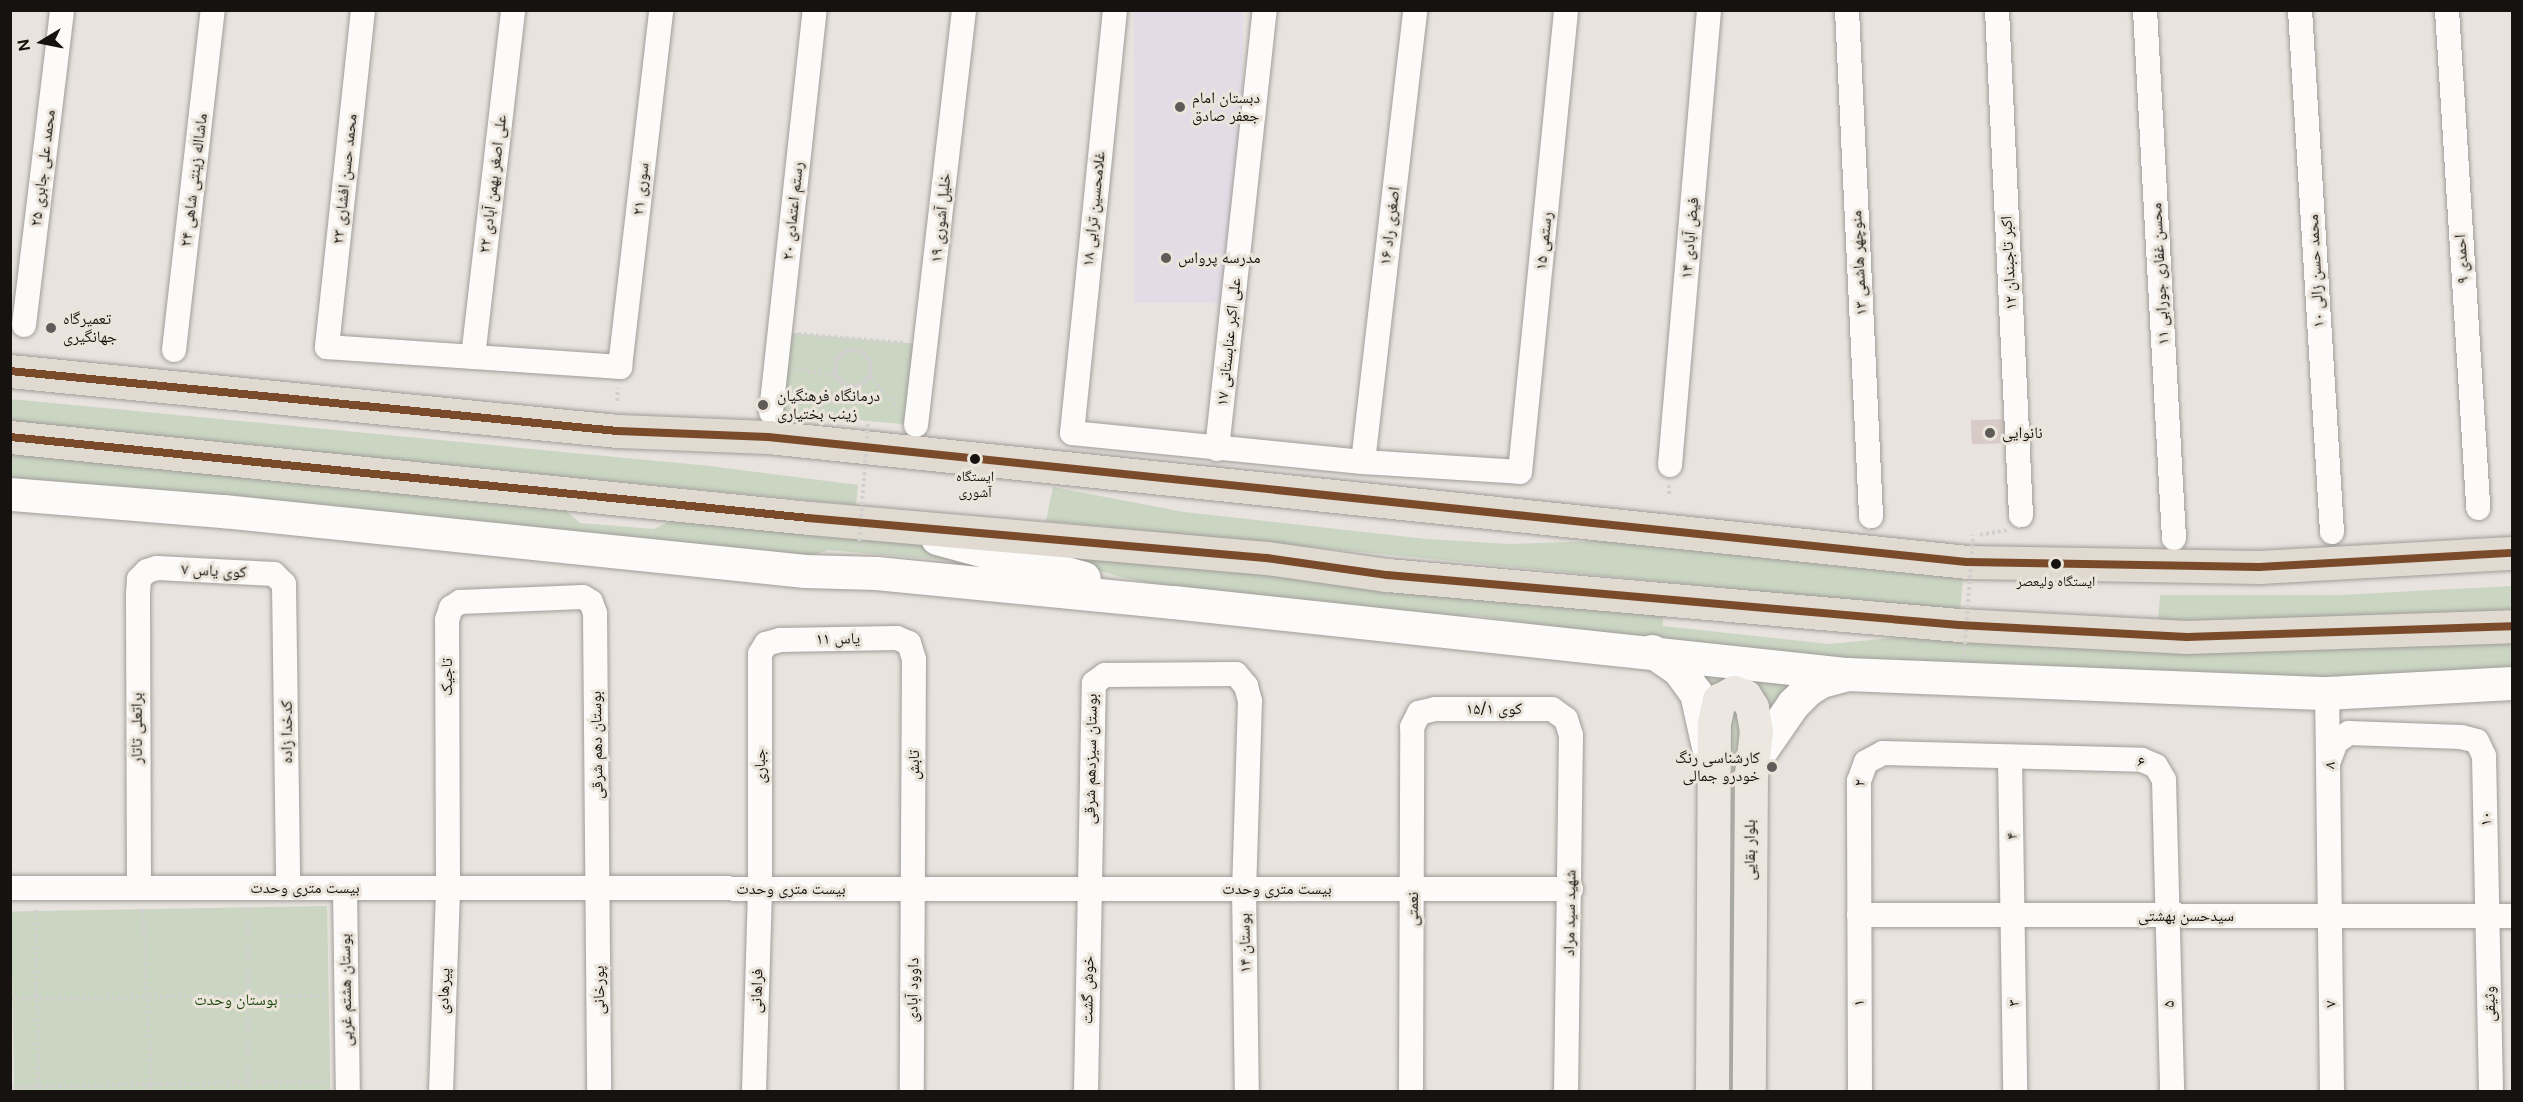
<!DOCTYPE html>
<meta charset="utf-8">
<style>
body{margin:0}
#map{position:relative;width:2523px;height:1102px;overflow:hidden;background:#e8e3de;font-family:"DM Sans","Noto Naskh Arabic",sans-serif}
div>[style]{position:absolute}
[style*='--x']{left:calc(var(--x)*1px);top:calc(var(--y)*1px);width:calc(var(--w)*1px);rotate:calc(var(--a)*1deg)}
.education>*{inset:0;background:#e3dce6;transform-origin:0 0}
.green>*{inset:0;background:#cad5c2;transform-origin:0 0}
.building>*{inset:0;background:#d8cac7;transform-origin:0 0}
.path>*{height:4px;margin-top:-2px;transform-origin:0;background:repeating-linear-gradient(90deg,#d2d0cf 0 3px,transparent 0 6px)}
.path>.ring{margin:-2px;padding:0;box-sizing:content-box;background:none;border:4px solid #d2d0cf;border-radius:50%}
.roads{filter:drop-shadow(0 0 2px #a09d99) drop-shadow(0 0 2px #a09d99)}
.street>*{height:24px;margin:-12px;padding:0 12px;transform-origin:12px;border-radius:12px;background:#fcfbfa}
.secondary>*{height:33px;margin:-16.5px;padding:0 16.5px;transform-origin:16.5px;border-radius:16.5px;background:#fcfbfa}
.primary>*{height:33px;margin:-16.5px;padding:0 16.5px;transform-origin:16.5px;border-radius:16.5px;background:#ece7e1}
.highway>*{height:33px;margin:-16.5px;padding:0 16.5px;transform-origin:16.5px;border-radius:16.5px;background:#e1dad0}
.path-bridge>*{height:4px;margin-top:-2px;transform-origin:0;background:repeating-linear-gradient(90deg,#d2d0cf 0 3px,transparent 0 6px)}
.bus-1>*{height:8px;margin:-4px;padding:0 4px;transform-origin:4px;border-radius:4px;background:#7a4b2a}
.dots>*{width:16px;height:16px;translate:-50% -50%;box-sizing:border-box;border:3px solid #ebe4db;border-radius:50%}
span{translate:-50% -50%;white-space:nowrap;text-align:center;line-height:1.15;-webkit-text-stroke:6px #ebe4db;paint-order:stroke}
.bus-label{font-size:14px;color:#151210}
.poi-label{font-size:16px;color:#151210}
.left{translate:0 -50%;text-align:left}
.right{translate:-100% -50%;text-align:right}
.street-label{font-size:16px;color:#151210}
.park-label{font-size:16px;color:#1b470a}
.frame{position:absolute;inset:0;border:12px solid #151210;pointer-events:none}
.north{position:absolute;left:12px;top:12px;width:60px;height:60px;-webkit-text-stroke:4px #ebe4db;paint-order:stroke;rotate:260deg;font-size:16px;font-weight:700;line-height:24px;text-align:center;color:#151210}
.north::after{content:'';display:block;margin:auto;width:21px;height:27px;background:#151210;clip-path:polygon(50% 0,100% 100%,50% 72%,0 100%)}
</style>
<div id="map">
<div class="education">
<i style="left:1134px;top:11px;width:109px;height:292px"></i>
</div>
<div class="green">
<i style="left:780px;top:332px;width:147px;height:81px;rotate:5deg"></i>
<i style="clip-path:polygon(10px 399px,710px 466px,858px 485px,856px 505px,11px 422px)"></i>
<i style="clip-path:polygon(10px 451px,560px 506px,580px 523px,654px 529px,676px 518px,944px 540px,1050px 569px,828px 550px,802px 560px,11px 480px)"></i>
<i style="clip-path:polygon(1053px 487px,1184px 512px,1426px 539px,1509px 544px,1598px 541px,1963px 579px,1960px 611px,1046px 521px)"></i>
<i style="clip-path:polygon(1034px 550px,1663px 612px,1663px 626px,1829px 644px,1903px 637px,1957px 641px,2512px 641px,2512px 674px,2364px 681px,1955px 673px,1625px 638px,1474px 615px,1418px 619px,1204px 594px,1120px 577px)"></i>
<i style="clip-path:polygon(2512px 586px,2512px 612px,2158px 621px,2160px 595px,2339px 595px)"></i>
<i style="clip-path:polygon(1681px 663px,1805px 680px,1766px 731px,1712px 694px)"></i>
<i style="clip-path:polygon(1730px 706px,1741px 713px,1737px 1092px,1728px 1091px)"></i>
<i style="left:327px;top:906px;width:185px;height:316px;rotate:89deg"></i>
</div>
<div class="building">
<i style="left:2008px;top:419px;width:24px;height:37px;rotate:88deg"></i>
</div>
<div class="path">
<i style="--x:798;--y:334;--w:107;--a:4.8"></i>
<i class="ring" style="left:835px;top:350px;width:32px;height:32px"></i>
<i style="--x:795;--y:369;--w:41;--a:8.3"></i>
<i style="--x:869;--y:376;--w:40;--a:48"></i>
<i style="--x:617;--y:401;--w:13;--a:-86"></i>
<i style="--x:804;--y:414;--w:36;--a:-27"></i>
<i style="--x:836;--y:398;--w:18;--a:-43"></i>
<i style="--x:1669;--y:494;--w:10;--a:-90"></i>
<i style="--x:1980;--y:535;--w:28;--a:-10"></i>
<i style="--x:143;--y:909;--w:176;--a:87.4"></i>
<i style="--x:151;--y:1085;--w:10;--a:135"></i>
<i style="--x:36;--y:910;--w:182;--a:89.4"></i>
<i style="--x:10;--y:998;--w:318;--a:-0.4"></i>
<i style="--x:10;--y:1087;--w:318;--a:-1.1"></i>
<i style="--x:248;--y:1092;--w:183;--a:-90"></i>
</div>
<div class="roads">
<div class="street">
<i style="--x:363;--y:10;--w:339;--a:96.1"></i>
<i style="--x:327;--y:347;--w:294;--a:3.9"></i>
<i style="--x:620;--y:367;--w:359;--a:-83.4"></i>
<i style="--x:1115;--y:10;--w:425;--a:95.8"></i>
<i style="--x:1072;--y:433;--w:292;--a:5.7"></i>
<i style="--x:1363;--y:462;--w:157;--a:3.6"></i>
<i style="--x:1520;--y:472;--w:464;--a:-84.3"></i>
<i style="--x:1847;--y:10;--w:507;--a:87.28"></i>
<i style="--x:1997;--y:10;--w:506;--a:87.28"></i>
<i style="--x:2145;--y:10;--w:529;--a:86.86"></i>
<i style="--x:2300;--y:10;--w:523;--a:86.49"></i>
<i style="--x:2447;--y:10;--w:499;--a:86.4"></i>
<i style="--x:24;--y:325;--w:317;--a:-83.1"></i>
<i style="--x:174;--y:350;--w:342;--a:-83.5"></i>
<i style="--x:473;--y:357;--w:349;--a:-83.4"></i>
<i style="--x:771;--y:412;--w:404;--a:-83.8"></i>
<i style="--x:916;--y:425;--w:418;--a:-83.4"></i>
<i style="--x:1217;--y:449;--w:442;--a:-83.8"></i>
<i style="--x:1363;--y:462;--w:455;--a:-83.4"></i>
<i style="--x:1670;--y:465;--w:457;--a:-85.1"></i>
<i style="--x:2327;--y:693;--w:65;--a:89.1"></i>
<i style="--x:2010;--y:757;--w:335;--a:89.1"></i>
<i style="--x:10;--y:888;--w:1561;--a:0.04"></i>
<i style="--x:139;--y:888;--w:294;--a:-90.2"></i>
<i style="--x:138;--y:594;--w:15;--a:-86"></i>
<i style="--x:139;--y:579;--w:11;--a:-45"></i>
<i style="--x:147;--y:571;--w:10;--a:-17"></i>
<i style="--x:157;--y:568;--w:117;--a:2.9"></i>
<i style="--x:274;--y:574;--w:14;--a:45"></i>
<i style="--x:284;--y:584;--w:304;--a:89.2"></i>
<i style="--x:345;--y:888;--w:204;--a:89.2"></i>
<i style="--x:1859;--y:915;--w:653;--a:0.09"></i>
<i style="--x:441;--y:1092;--w:202;--a:-88"></i>
<i style="--x:448;--y:890;--w:270;--a:-90.2"></i>
<i style="--x:447;--y:620;--w:13;--a:-72"></i>
<i style="--x:451;--y:608;--w:11;--a:-34"></i>
<i style="--x:460;--y:602;--w:123;--a:-2.3"></i>
<i style="--x:583;--y:597;--w:9;--a:32"></i>
<i style="--x:591;--y:602;--w:12;--a:70"></i>
<i style="--x:595;--y:613;--w:479;--a:89.5"></i>
<i style="--x:754;--y:1092;--w:202;--a:-88.3"></i>
<i style="--x:760;--y:890;--w:236;--a:-90"></i>
<i style="--x:760;--y:654;--w:12;--a:-59"></i>
<i style="--x:766;--y:644;--w:15;--a:-16"></i>
<i style="--x:780;--y:640;--w:117;--a:-1"></i>
<i style="--x:897;--y:638;--w:13;--a:23"></i>
<i style="--x:909;--y:643;--w:17;--a:73"></i>
<i style="--x:914;--y:659;--w:433;--a:90.3"></i>
<i style="--x:1086;--y:1092;--w:409;--a:-88.9"></i>
<i style="--x:1094;--y:683;--w:14;--a:-36"></i>
<i style="--x:1105;--y:675;--w:131;--a:-0.4"></i>
<i style="--x:1236;--y:674;--w:16;--a:50"></i>
<i style="--x:1246;--y:686;--w:16;--a:75"></i>
<i style="--x:1250;--y:701;--w:188;--a:91.8"></i>
<i style="--x:1244;--y:889;--w:203;--a:89.2"></i>
<i style="--x:1411;--y:1092;--w:365;--a:-89.8"></i>
<i style="--x:1412;--y:727;--w:16;--a:-63"></i>
<i style="--x:1419;--y:713;--w:16;--a:-14"></i>
<i style="--x:1435;--y:709;--w:117;--a:0"></i>
<i style="--x:1552;--y:709;--w:17;--a:36"></i>
<i style="--x:1566;--y:719;--w:17;--a:73"></i>
<i style="--x:1571;--y:735;--w:357;--a:90.8"></i>
<i style="--x:1860;--y:1092;--w:311;--a:-90.2"></i>
<i style="--x:1859;--y:781;--w:20;--a:-70"></i>
<i style="--x:1866;--y:762;--w:19;--a:-28"></i>
<i style="--x:1883;--y:753;--w:259;--a:1.5"></i>
<i style="--x:2142;--y:760;--w:15;--a:23"></i>
<i style="--x:2156;--y:766;--w:16;--a:60"></i>
<i style="--x:2164;--y:780;--w:312;--a:88.5"></i>
<i style="--x:2332;--y:1092;--w:329;--a:-90.7"></i>
<i style="--x:2328;--y:763;--w:22;--a:-69"></i>
<i style="--x:2336;--y:742;--w:16;--a:-35"></i>
<i style="--x:2349;--y:733;--w:112;--a:2"></i>
<i style="--x:2461;--y:737;--w:16;--a:14"></i>
<i style="--x:2477;--y:741;--w:17;--a:65"></i>
<i style="--x:2484;--y:756;--w:336;--a:88.8"></i>
</div>
<div class="secondary">
<i style="--x:10;--y:494;--w:214;--a:4.6"></i>
<i style="--x:223;--y:511;--w:585;--a:5.89"></i>
<i style="--x:805;--y:571;--w:71;--a:1.6"></i>
<i style="--x:876;--y:573;--w:298;--a:5.6"></i>
<i style="--x:1173;--y:602;--w:678;--a:6.1"></i>
<i style="--x:937;--y:538;--w:152;--a:15.2"></i>
<i style="--x:1652;--y:651;--w:33;--a:35"></i>
<i style="--x:1679;--y:670;--w:29;--a:54"></i>
<i style="--x:1696;--y:693;--w:59;--a:77.4"></i>
<i style="--x:1755;--y:759;--w:67;--a:-55.4"></i>
<i style="--x:1793;--y:704;--w:20;--a:-45"></i>
<i style="--x:1807;--y:690;--w:17;--a:-33"></i>
<i style="--x:1821;--y:681;--w:27;--a:-15"></i>
<i style="--x:1847;--y:674;--w:480;--a:2.3"></i>
<i style="--x:2327;--y:693;--w:185;--a:-3.1"></i>
</div>
<div class="primary">
<i style="--x:1712;--y:1092;--w:369;--a:-89.7"></i>
<i style="--x:1714;--y:723;--w:24;--a:-78"></i>
<i style="--x:1719;--y:700;--w:17;--a:-28"></i>
<i style="--x:1734;--y:692;--w:12;--a:20"></i>
<i style="--x:1745;--y:696;--w:13;--a:58"></i>
<i style="--x:1752;--y:707;--w:24;--a:81"></i>
<i style="--x:1756;--y:731;--w:43;--a:96.6"></i>
<i style="--x:1751;--y:774;--w:318;--a:90.4"></i>
</div>
<div class="highway">
<i style="--x:10;--y:371;--w:611;--a:5.64"></i>
<i style="--x:618;--y:431;--w:150;--a:2.3"></i>
<i style="--x:768;--y:437;--w:1205;--a:5.95"></i>
<i style="--x:1967;--y:562;--w:292;--a:1"></i>
<i style="--x:2259;--y:567;--w:253;--a:-3.2"></i>
<i style="--x:10;--y:437;--w:803;--a:5.79"></i>
<i style="--x:809;--y:518;--w:460;--a:5"></i>
<i style="--x:1267;--y:558;--w:121;--a:8.1"></i>
<i style="--x:1387;--y:575;--w:574;--a:5"></i>
<i style="--x:1959;--y:625;--w:228;--a:3"></i>
<i style="--x:2187;--y:637;--w:325;--a:-1.9"></i>
</div>
</div>
<div class="path-bridge">
<i style="--x:859;--y:547;--w:126;--a:-85.9"></i>
<i style="--x:1964;--y:656;--w:121;--a:-85.7"></i>
</div>
<div class="bus-1">
<i style="--x:10;--y:371;--w:611;--a:5.64"></i>
<i style="--x:618;--y:431;--w:150;--a:2.3"></i>
<i style="--x:768;--y:437;--w:1205;--a:5.95"></i>
<i style="--x:1967;--y:562;--w:292;--a:1"></i>
<i style="--x:2259;--y:567;--w:253;--a:-3.2"></i>
<i style="--x:10;--y:437;--w:803;--a:5.79"></i>
<i style="--x:809;--y:518;--w:460;--a:5"></i>
<i style="--x:1267;--y:558;--w:121;--a:8.1"></i>
<i style="--x:1387;--y:575;--w:574;--a:5"></i>
<i style="--x:1959;--y:625;--w:228;--a:3"></i>
<i style="--x:2187;--y:637;--w:325;--a:-1.9"></i>
</div>
<div class="dots">
<i style="left:1180px;top:107px;background:#5f5b58"></i>
<i style="left:1166px;top:258px;background:#5f5b58"></i>
<i style="left:51px;top:328px;background:#5f5b58"></i>
<i style="left:763px;top:405px;background:#5f5b58"></i>
<i style="left:1990px;top:433px;background:#5f5b58"></i>
<i style="left:975px;top:459px;background:#151210"></i>
<i style="left:2056px;top:564px;background:#151210"></i>
<i style="left:1772px;top:767px;background:#5f5b58"></i>
</div>
<div class="bus-label">
<span style="left:975px;top:484px">ایستگاه<br>آشوری</span>
<span style="left:2056px;top:581px">ایستگاه ولیعصر</span>
</div>
<div class="poi-label">
<span class="left" style="left:1192px;top:107px">دبستان امام<br>جعفر صادق</span>
<span class="left" style="left:1178px;top:258px">مدرسه پرواس</span>
<span class="left" style="left:63px;top:328px">تعمیرگاه<br>جهانگیری</span>
<span class="left" style="left:777px;top:405px">درمانگاه فرهنگیان<br>زینب بختیاری</span>
<span class="left" style="left:2002px;top:433px">نانوایی</span>
<span class="right" style="left:1760px;top:767px">کارشناسی رنگ<br>خودرو جمالی</span>
</div>
<div class="street-label">
<span style="left:43px;top:168px;rotate:-83deg">محمد علی جابری ۲۵</span>
<span style="left:345px;top:179px;rotate:-84deg">محمد حسن افشاری ۲۳</span>
<span style="left:194px;top:180px;rotate:-83deg">ماشااله زینتی شاهی ۲۴</span>
<span style="left:493px;top:184px;rotate:-83deg">علی اصغر بهمن آبادی ۲۲</span>
<span style="left:641px;top:189px;rotate:-84deg">سوری ۲۱</span>
<span style="left:1094px;top:209px;rotate:-84deg">غلامحسین ترابی ۱۸</span>
<span style="left:793px;top:211px;rotate:-84deg">رستم اعتمادی ۲۰</span>
<span style="left:941px;top:218px;rotate:-84deg">خلیل آشوری ۱۹</span>
<span style="left:1390px;top:226px;rotate:-83deg">اصغری راد ۱۶</span>
<span style="left:1690px;top:238px;rotate:-85deg">فیض آبادی ۱۴</span>
<span style="left:1544px;top:241px;rotate:-84deg">رستمی ۱۵</span>
<span style="left:2462px;top:259px;rotate:-94deg">احمدی ۹</span>
<span style="left:1859px;top:263px;rotate:-93deg">منوچهر هاشمی ۱۳</span>
<span style="left:2009px;top:263px;rotate:-93deg">اکبر تاجبندان ۱۲</span>
<span style="left:2316px;top:271px;rotate:-93deg">محمد حسن زالی ۱۰</span>
<span style="left:2160px;top:274px;rotate:-93deg">محسن غفاری جورابی ۱۱</span>
<span style="left:1229px;top:342px;rotate:-84deg">علی اکبر عنابستانی ۱۷</span>
<span style="left:214px;top:571px;rotate:3deg">کوی یاس ۷</span>
<span style="left:838px;top:639px;rotate:-1deg">یاس ۱۱</span>
<span style="left:447px;top:677px;rotate:-90deg">تاجیک</span>
<span style="left:1494px;top:709px">کوی ۱۵/۱</span>
<span style="left:137px;top:728px;rotate:-90deg">براتعلی تاتار</span>
<span style="left:287px;top:732px;rotate:-90deg">کدخدا زاده</span>
<span style="left:597px;top:745px;rotate:-91deg">بوستان دهم شرقی</span>
<span style="left:1091px;top:759px;rotate:-89deg">بوستان سیزدهم شرقی</span>
<span style="left:2141px;top:762px;rotate:12deg">۶</span>
<span style="left:914px;top:765px;rotate:-90deg">تابش</span>
<span style="left:2330px;top:765px;rotate:-81deg">۸</span>
<span style="left:760px;top:766px;rotate:-90deg">جباری</span>
<span style="left:1860px;top:783px;rotate:-82deg">۲</span>
<span style="left:2486px;top:819px;rotate:-92deg">۱۰</span>
<span style="left:2012px;top:836px;rotate:-91deg">۴</span>
<span style="left:1750px;top:850px;rotate:-90deg">بلوار بقایی</span>
<span style="left:305px;top:888px">بیست متری وحدت</span>
<span style="left:791px;top:889px">بیست متری وحدت</span>
<span style="left:1277px;top:889px">بیست متری وحدت</span>
<span style="left:1413px;top:909px;rotate:-89deg">نعمتی</span>
<span style="left:1570px;top:913px;rotate:-89deg">شهید سید مراد</span>
<span style="left:2186px;top:916px">سیدحسن بهشتی</span>
<span style="left:1245px;top:943px;rotate:-91deg">بوستان ۱۴</span>
<span style="left:346px;top:990px;rotate:-91deg">بوستان هشتم غربی</span>
<span style="left:599px;top:990px;rotate:-90deg">پورخانی</span>
<span style="left:913px;top:990px;rotate:-89deg">داوود آبادی</span>
<span style="left:1088px;top:990px;rotate:-89deg">خوش گشت</span>
<span style="left:444px;top:991px;rotate:-88deg">پیرهادی</span>
<span style="left:757px;top:991px;rotate:-88deg">فراهانی</span>
<span style="left:1859px;top:1003px;rotate:-90deg">۱</span>
<span style="left:2014px;top:1003px;rotate:-90deg">۳</span>
<span style="left:2169px;top:1004px;rotate:-92deg">۵</span>
<span style="left:2331px;top:1004px;rotate:-91deg">۷</span>
<span style="left:2490px;top:1004px;rotate:-91deg">وثیقی</span>
</div>
<div class="park-label">
<span style="left:236px;top:1000px">بوستان وحدت</span>
</div>
<div class="frame"></div>
<div class="north">N</div>
</div>
